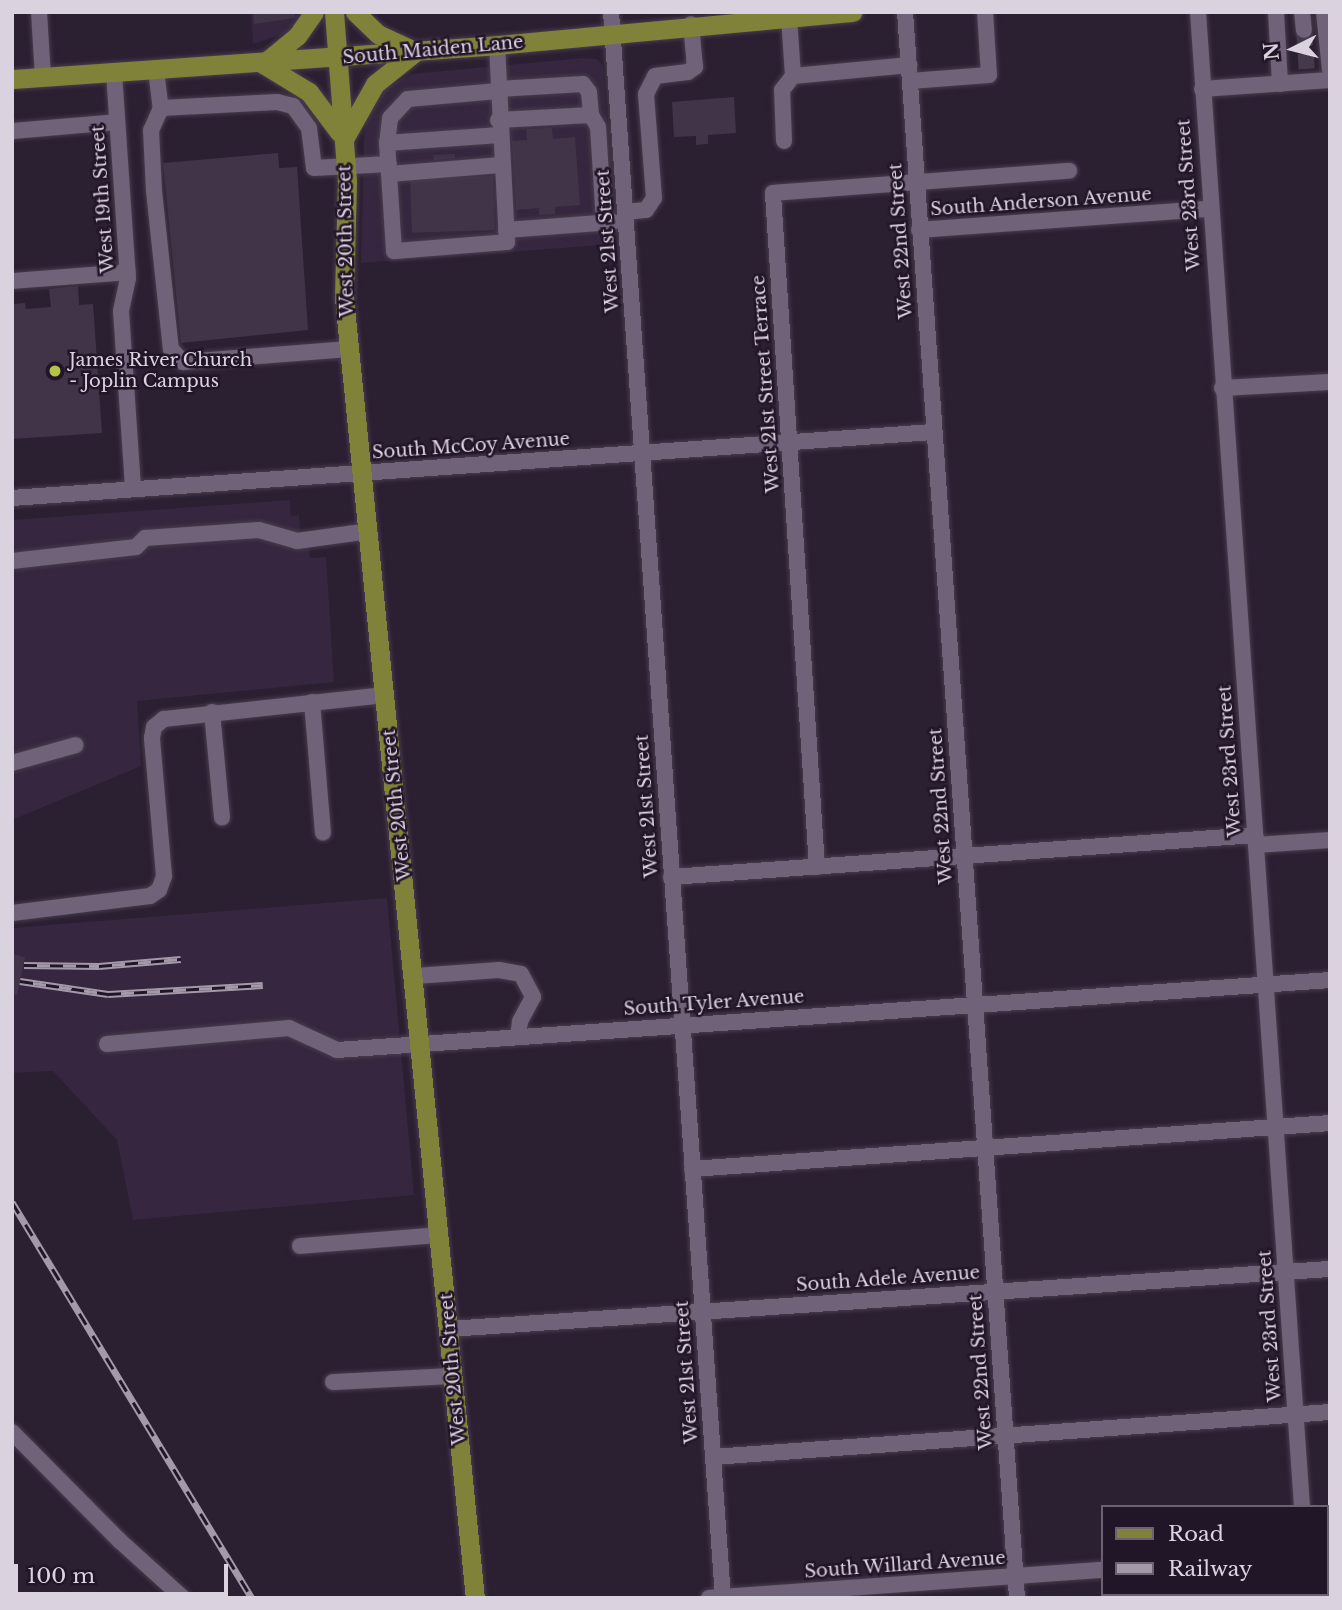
<!DOCTYPE html>
<style>
body{margin:0}
#map{position:relative;width:1342px;height:1610px;overflow:hidden;background:#2b1f32;font-family:"Libre Baskerville",serif}
div>[style]{position:absolute}
[style*='--x']{left:calc(var(--x)*1px);top:calc(var(--y)*1px);width:calc(var(--w)*1px);rotate:calc(var(--a)*1deg)}
.built>*{inset:0;background:#36263f}
.building>*{inset:0;background:#413449;transform-origin:0 0}
.minor-tunnel>*{height:16px;margin-top:-8px;transform-origin:0;background:repeating-linear-gradient(90deg,#453a4c 0 16px,transparent 0 24px)}
.roads{filter:drop-shadow(0 0 2px #473d4c) drop-shadow(0 0 2px #473d4c)}
.minor>*{height:16px;margin:-8px;padding:0 8px;transform-origin:8px;border-radius:8px;background:#706279}
.major>*{height:19px;margin:-9.5px;padding:0 9.5px;transform-origin:9.5px;border-radius:9.5px;background:#808239}
.rail>*{height:7px;margin-top:-3.5px;transform-origin:0;background:repeating-linear-gradient(90deg,#211528 0 13px,#a399a8 0 26px);box-sizing:border-box;border-block:2px solid #a399a8}
.dots>*{width:19px;height:19px;translate:-50% -50%;box-sizing:border-box;border:4px solid #211528;border-radius:50%}
span{translate:-50% -50%;white-space:nowrap;text-align:center;line-height:1.15;-webkit-text-stroke:5px #211528;paint-order:stroke}
.street-label{font-size:18px;color:#dbd2df}
.poi-label{font-size:18px;color:#dbd2df}
.left{translate:0 -50%;text-align:left}
.frame{position:absolute;inset:0;border:14px solid #dbd2df;pointer-events:none}
.legend{position:absolute;left:1101px;top:1505px;width:228px;height:91px;box-sizing:border-box;background:#211528;border:2px solid #6b6171;margin:0;padding:9px 12px;list-style:none;font-size:21px;color:#dbd2df}
.legend li{display:flex;align-items:center;gap:14px;height:35px}
.legend b{width:35px;border:2px solid #6b6171}
.north{position:absolute;left:1258px;top:14px;width:70px;height:70px;-webkit-text-stroke:5px #211528;paint-order:stroke;rotate:264deg;font-size:19px;font-weight:700;line-height:28px;text-align:center;color:#dbd2df}
.north::after{content:'';display:block;margin:auto;width:24px;height:32px;background:#dbd2df;clip-path:polygon(50% 0,100% 100%,50% 72%,0 100%)}
.scale{position:absolute;left:14px;top:1564px;width:214px;height:32px;box-sizing:border-box;border:4px solid #dbd2df;border-top:0;padding-left:9px;font-size:21px;line-height:24px;white-space:nowrap;color:#dbd2df;-webkit-text-stroke:5px #211528;paint-order:stroke}
</style>
<div id="map">
<div class="built">
<i style="clip-path:polygon(251px 12px,305px 12px,286px 33px,253px 44px)"></i>
<i style="clip-path:polygon(583px 58px,597px 59px,603px 66px,616px 244px,361px 263px,364px 134px,369px 111px,380px 91px,411px 74px)"></i>
<i style="clip-path:polygon(290px 500px,291px 516px,299px 515px,301px 543px,309px 543px,310px 558px,326px 557px,334px 682px,137px 701px,141px 766px,12px 820px,12px 520px)"></i>
<i style="clip-path:polygon(387px 898px,414px 1195px,133px 1220px,117px 1140px,53px 1071px,12px 1073px,12px 928px)"></i>
</div>
<div class="building">
<i style="clip-path:polygon(253px 12px,295px 12px,295px 18px,254px 24px)"></i>
<i style="clip-path:polygon(734px 97px,736px 133px,708px 135px,708px 144px,696px 145px,696px 136px,674px 137px,672px 102px)"></i>
<i style="clip-path:polygon(552px 128px,553px 139px,575px 137px,580px 205px,555px 207px,555px 214px,539px 215px,539px 208px,516px 210px,512px 141px,527px 140px,526px 129px)"></i>
<i style="clip-path:polygon(278px 153px,279px 168px,297px 167px,308px 330px,181px 343px,163px 163px)"></i>
<i style="clip-path:polygon(455px 154px,455px 158px,434px 160px,433px 155px)"></i>
<i style="left:493px;top:176px;width:54px;height:83px;rotate:88deg"></i>
<i style="clip-path:polygon(78px 286px,79px 305px,93px 304px,102px 433px,12px 439px,12px 304px,25px 303px,26px 309px,51px 307px,49px 289px)"></i>
<i style="clip-path:polygon(12px 954px,25px 957px,17px 995px,12px 994px)"></i>
</div>
<div class="minor-tunnel">
<i style="--x:1304;--y:30;--w:39;--a:86"></i>
</div>
<div class="roads">
<div class="minor">
<i style="--x:39;--y:12;--w:65;--a:86.5"></i>
<i style="--x:611;--y:12;--w:1590;--a:85.96"></i>
<i style="--x:905;--y:12;--w:1590;--a:85.96"></i>
<i style="--x:1198;--y:12;--w:1499;--a:86.02"></i>
<i style="--x:1276;--y:12;--w:72;--a:86.8"></i>
<i style="--x:1302;--y:12;--w:18;--a:84"></i>
<i style="--x:1324;--y:12;--w:58;--a:84.1"></i>
<i style="--x:789;--y:17;--w:59;--a:86.1"></i>
<i style="--x:793;--y:76;--w:117;--a:-5.4"></i>
<i style="--x:497;--y:45;--w:197;--a:87.1"></i>
<i style="--x:507;--y:242;--w:113;--a:175.4"></i>
<i style="--x:394;--y:251;--w:108;--a:-93.7"></i>
<i style="--x:387;--y:143;--w:112;--a:-4.1"></i>
<i style="--x:156;--y:70;--w:38;--a:83"></i>
<i style="--x:161;--y:108;--w:116;--a:-3"></i>
<i style="--x:277;--y:102;--w:16;--a:14"></i>
<i style="--x:293;--y:106;--w:27;--a:54"></i>
<i style="--x:309;--y:128;--w:40;--a:82.9"></i>
<i style="--x:314;--y:168;--w:75;--a:-3.1"></i>
<i style="--x:114;--y:73;--w:205;--a:86.1"></i>
<i style="--x:128;--y:278;--w:34;--a:102"></i>
<i style="--x:121;--y:311;--w:178;--a:86.1"></i>
<i style="--x:910;--y:81;--w:79;--a:-4.3"></i>
<i style="--x:989;--y:75;--w:63;--a:-93.6"></i>
<i style="--x:498;--y:89;--w:85;--a:-3.4"></i>
<i style="--x:583;--y:84;--w:10;--a:53"></i>
<i style="--x:589;--y:92;--w:23;--a:85"></i>
<i style="--x:1202;--y:89;--w:128;--a:-4"></i>
<i style="--x:161;--y:108;--w:24;--a:114"></i>
<i style="--x:151;--y:130;--w:61;--a:87.2"></i>
<i style="--x:154;--y:191;--w:159;--a:83.9"></i>
<i style="--x:171;--y:349;--w:18;--a:47"></i>
<i style="--x:183;--y:362;--w:168;--a:-4.5"></i>
<i style="--x:498;--y:120;--w:93;--a:-3.1"></i>
<i style="--x:591;--y:115;--w:14;--a:60"></i>
<i style="--x:598;--y:127;--w:96;--a:86.4"></i>
<i style="--x:12;--y:131;--w:105;--a:-4.9"></i>
<i style="--x:784;--y:141;--w:51;--a:-92.2"></i>
<i style="--x:782;--y:90;--w:18;--a:-52"></i>
<i style="--x:387;--y:143;--w:25;--a:-83"></i>
<i style="--x:390;--y:118;--w:26;--a:-47"></i>
<i style="--x:408;--y:99;--w:90;--a:-5.1"></i>
<i style="--x:389;--y:174;--w:112;--a:-4.6"></i>
<i style="--x:626;--y:212;--w:20;--a:-6"></i>
<i style="--x:646;--y:210;--w:14;--a:-56"></i>
<i style="--x:654;--y:198;--w:104;--a:-94.4"></i>
<i style="--x:646;--y:94;--w:20;--a:-63"></i>
<i style="--x:655;--y:76;--w:33;--a:-7"></i>
<i style="--x:688;--y:72;--w:9;--a:-36"></i>
<i style="--x:695;--y:67;--w:43;--a:-95.3"></i>
<i style="--x:506;--y:230;--w:107;--a:-4.3"></i>
<i style="--x:919;--y:230;--w:290;--a:-4.2"></i>
<i style="--x:12;--y:281;--w:116;--a:-4.4"></i>
<i style="--x:1222;--y:388;--w:108;--a:-3.2"></i>
<i style="--x:12;--y:498;--w:923;--a:-4.1"></i>
<i style="--x:12;--y:561;--w:125;--a:-6.4"></i>
<i style="--x:136;--y:547;--w:13;--a:-45"></i>
<i style="--x:145;--y:538;--w:114;--a:-4"></i>
<i style="--x:259;--y:530;--w:40;--a:16"></i>
<i style="--x:297;--y:541;--w:73;--a:-7.9"></i>
<i style="--x:312;--y:702;--w:131;--a:85.2"></i>
<i style="--x:212;--y:712;--w:106;--a:84.6"></i>
<i style="--x:12;--y:763;--w:66;--a:-15.7"></i>
<i style="--x:1256;--y:845;--w:74;--a:-3.9"></i>
<i style="--x:817;--y:867;--w:675;--a:-93.74"></i>
<i style="--x:773;--y:193;--w:297;--a:-4.3"></i>
<i style="--x:671;--y:877;--w:586;--a:-4.11"></i>
<i style="--x:12;--y:913;--w:139;--a:-7"></i>
<i style="--x:150;--y:896;--w:11;--a:-34"></i>
<i style="--x:159;--y:890;--w:15;--a:-70"></i>
<i style="--x:164;--y:876;--w:139;--a:-95"></i>
<i style="--x:152;--y:738;--w:11;--a:-80"></i>
<i style="--x:154;--y:727;--w:13;--a:-39"></i>
<i style="--x:164;--y:719;--w:223;--a:-6.2"></i>
<i style="--x:415;--y:976;--w:84;--a:-4.1"></i>
<i style="--x:499;--y:970;--w:22;--a:10"></i>
<i style="--x:521;--y:974;--w:26;--a:62"></i>
<i style="--x:533;--y:997;--w:27;--a:118"></i>
<i style="--x:520;--y:1021;--w:16;--a:97"></i>
<i style="--x:107;--y:1044;--w:183;--a:-5"></i>
<i style="--x:289;--y:1028;--w:53;--a:24.6"></i>
<i style="--x:337;--y:1050;--w:995;--a:-4.03"></i>
<i style="--x:692;--y:1169;--w:640;--a:-4.12"></i>
<i style="--x:300;--y:1246;--w:140;--a:-4.5"></i>
<i style="--x:449;--y:1329;--w:883;--a:-3.9"></i>
<i style="--x:333;--y:1382;--w:120;--a:-2.9"></i>
<i style="--x:12;--y:1432;--w:153;--a:45.3"></i>
<i style="--x:120;--y:1541;--w:85;--a:42.1"></i>
<i style="--x:713;--y:1457;--w:619;--a:-4.17"></i>
<i style="--x:1326;--y:1554;--w:4;--a:0"></i>
<i style="--x:1308;--y:1594;--w:4;--a:90"></i>
<i style="--x:709;--y:1598;--w:394;--a:-4.1"></i>
</div>
<div class="major">
<i style="--x:314;--y:12;--w:29;--a:125"></i>
<i style="--x:297;--y:36;--w:44;--a:140.5"></i>
<i style="--x:263;--y:64;--w:54;--a:31.3"></i>
<i style="--x:309;--y:92;--w:50;--a:53.1"></i>
<i style="--x:334;--y:12;--w:170;--a:85.6"></i>
<i style="--x:347;--y:182;--w:116;--a:91.5"></i>
<i style="--x:344;--y:298;--w:1307;--a:84.25"></i>
<i style="--x:355;--y:12;--w:32;--a:44"></i>
<i style="--x:378;--y:34;--w:38;--a:25"></i>
<i style="--x:12;--y:79;--w:486;--a:-4"></i>
<i style="--x:497;--y:45;--w:357;--a:-5.3"></i>
<i style="--x:344;--y:139;--w:63;--a:-60.6"></i>
<i style="--x:375;--y:84;--w:50;--a:-38.5"></i>
</div>
</div>
<div class="rail">
<i style="--x:24;--y:965;--w:75;--a:0.8"></i>
<i style="--x:99;--y:966;--w:82;--a:-4.9"></i>
<i style="--x:20;--y:981;--w:89;--a:8.4"></i>
<i style="--x:108;--y:994;--w:155;--a:-3.3"></i>
<i style="--x:12;--y:1202;--w:463;--a:58.8"></i>
</div>
<div class="dots">
<i style="left:55px;top:371px;background:#b4c24a"></i>
</div>
<div class="street-label">
<span style="left:433px;top:50px;rotate:-5deg">South Maiden Lane</span>
<span style="left:1189px;top:195px;rotate:-94deg">West 23rd Street</span>
<span style="left:103px;top:199px;rotate:-94deg">West 19th Street</span>
<span style="left:1041px;top:202px;rotate:-4deg">South Anderson Avenue</span>
<span style="left:346px;top:241px;rotate:-91deg">West 20th Street</span>
<span style="left:608px;top:241px;rotate:-94deg">West 21st Street</span>
<span style="left:901px;top:241px;rotate:-94deg">West 22nd Street</span>
<span style="left:766px;top:384px;rotate:-94deg">West 21st Street Terrace</span>
<span style="left:471px;top:446px;rotate:-4deg">South McCoy Avenue</span>
<span style="left:1230px;top:761px;rotate:-94deg">West 23rd Street</span>
<span style="left:397px;top:805px;rotate:-96deg">West 20th Street</span>
<span style="left:647px;top:806px;rotate:-94deg">West 21st Street</span>
<span style="left:941px;top:806px;rotate:-94deg">West 22nd Street</span>
<span style="left:714px;top:1003px;rotate:-4deg">South Tyler Avenue</span>
<span style="left:888px;top:1279px;rotate:-4deg">South Adele Avenue</span>
<span style="left:1270px;top:1326px;rotate:-94deg">West 23rd Street</span>
<span style="left:453px;top:1369px;rotate:-95deg">West 20th Street</span>
<span style="left:687px;top:1372px;rotate:-94deg">West 21st Street</span>
<span style="left:981px;top:1372px;rotate:-94deg">West 22nd Street</span>
<span style="left:905px;top:1565px;rotate:-4deg">South Willard Avenue</span>
</div>
<div class="poi-label">
<span class="left" style="left:69px;top:371px">James River Church<br>- Joplin Campus</span>
</div>
<div class="frame"></div>
<ul class="legend">
<li><b style="height:9px;background:#808239"></b>Road</li>
<li><b style="height:9px;background:#a399a8"></b>Railway</li>
</ul>
<div class="north">N</div>
<div class="scale">100 m</div>
</div>
